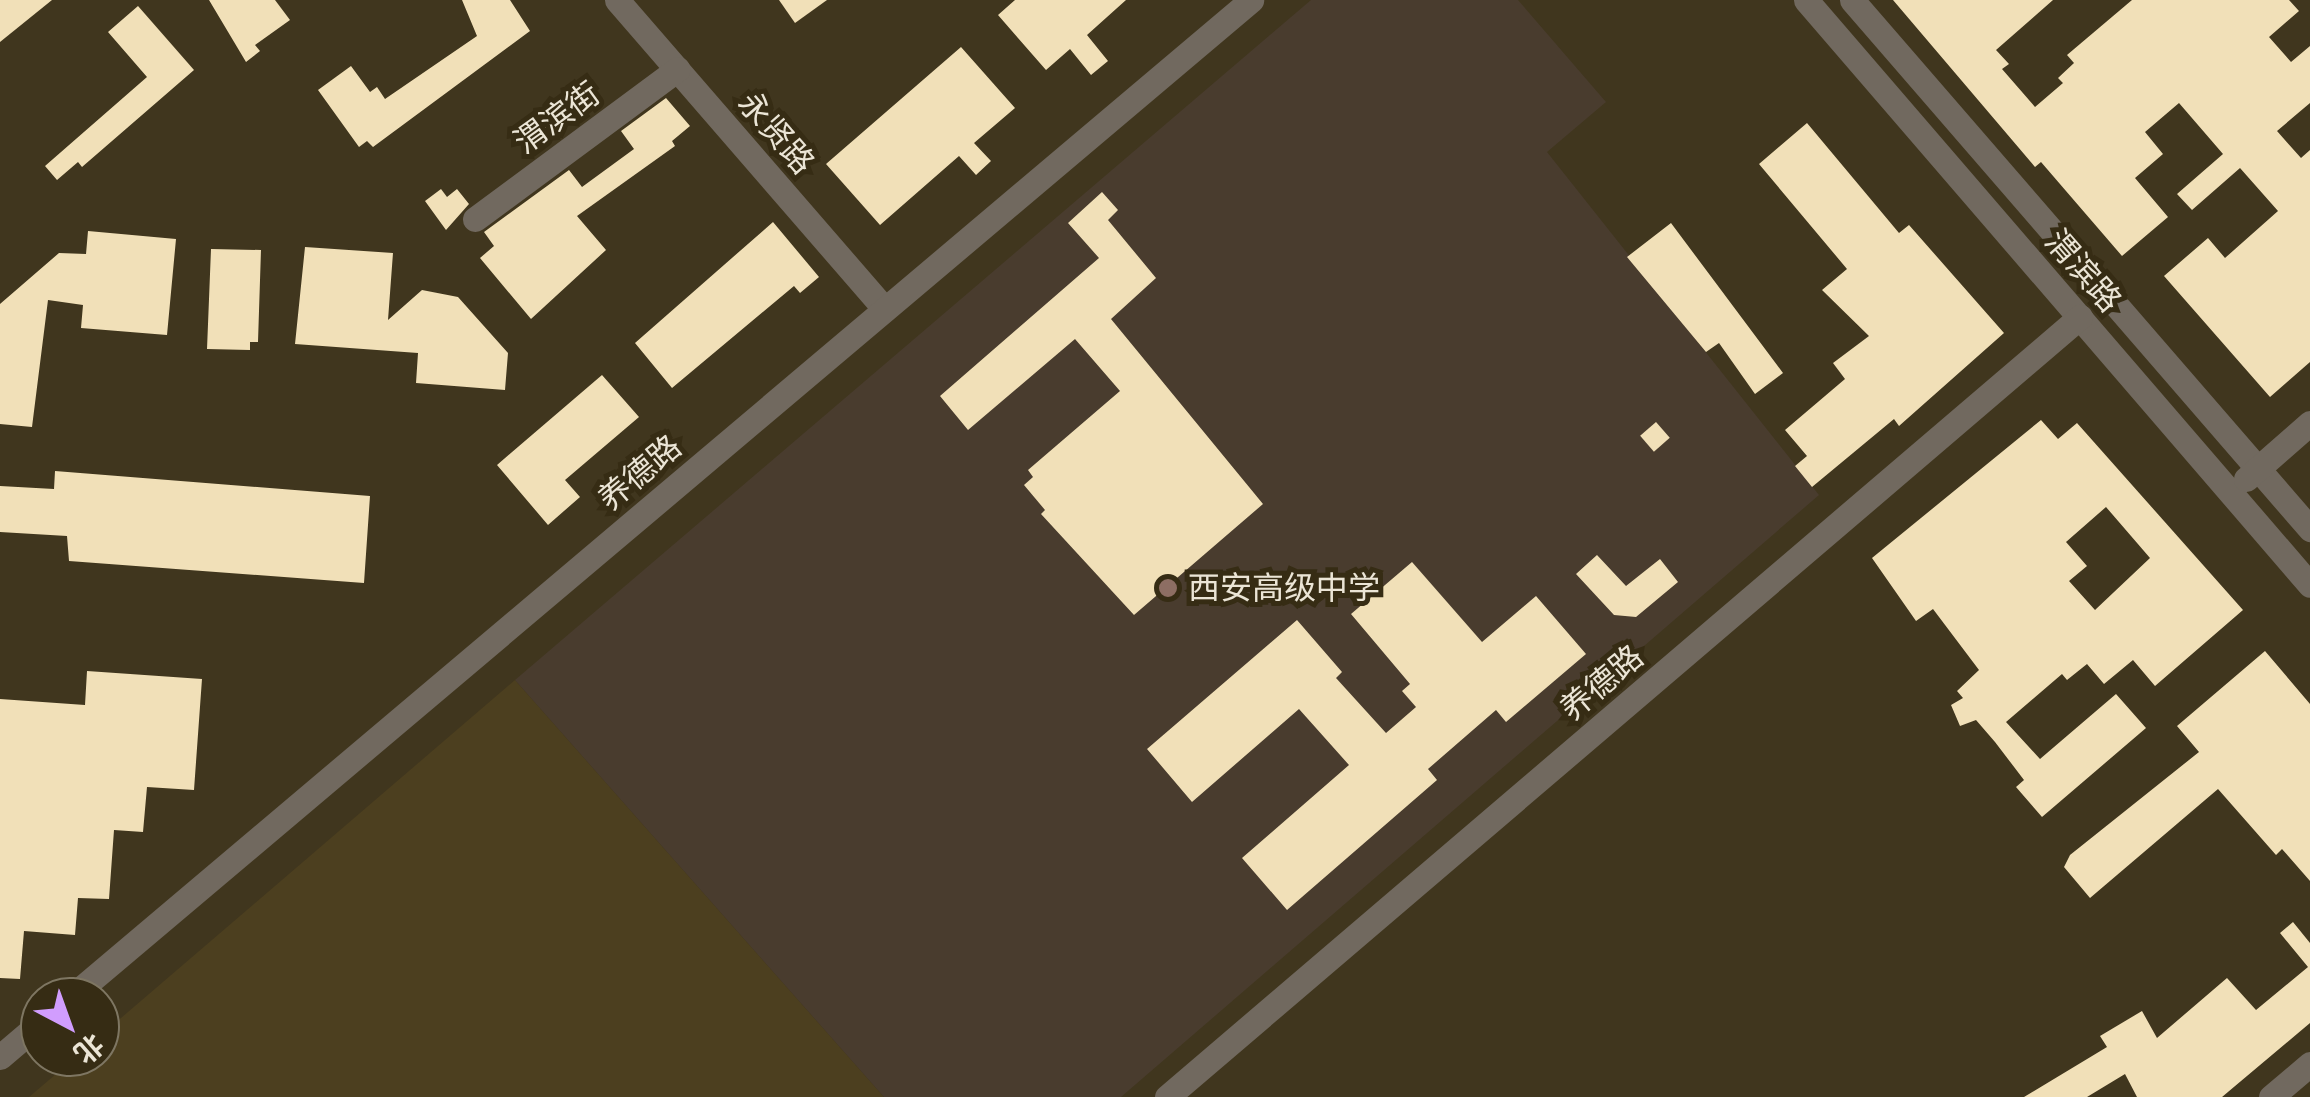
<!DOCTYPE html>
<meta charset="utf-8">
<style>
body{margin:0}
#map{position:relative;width:2310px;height:1097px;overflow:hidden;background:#40361e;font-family:"Fira Sans Condensed","Noto Sans SC",sans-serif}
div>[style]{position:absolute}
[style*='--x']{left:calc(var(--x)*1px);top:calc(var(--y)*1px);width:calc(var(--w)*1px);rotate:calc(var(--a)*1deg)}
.built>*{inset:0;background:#4c3f1f}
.education>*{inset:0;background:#493c2e}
.building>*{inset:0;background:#f1e0b8;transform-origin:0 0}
.minor>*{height:25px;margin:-12.5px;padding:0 12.5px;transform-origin:12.5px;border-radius:12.5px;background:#71695f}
.dots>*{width:28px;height:28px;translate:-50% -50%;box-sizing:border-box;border:5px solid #362c14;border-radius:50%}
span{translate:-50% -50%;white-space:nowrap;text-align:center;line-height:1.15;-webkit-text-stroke:10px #362c14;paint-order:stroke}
.street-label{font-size:32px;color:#ebe5d6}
.poi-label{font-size:32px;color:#ebe5d6}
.left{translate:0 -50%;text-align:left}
.north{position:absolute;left:20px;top:977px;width:100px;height:100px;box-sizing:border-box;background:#362c14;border:2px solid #7e7662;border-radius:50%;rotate:139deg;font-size:28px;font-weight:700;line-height:40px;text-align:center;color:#ebe5d6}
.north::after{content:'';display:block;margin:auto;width:35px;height:45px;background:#d19dfe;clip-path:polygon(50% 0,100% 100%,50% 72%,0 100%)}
</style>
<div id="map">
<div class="built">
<i style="clip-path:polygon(515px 680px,884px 1097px,29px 1097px,76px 1057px,100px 1057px,100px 1036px)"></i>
</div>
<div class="education">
<i style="clip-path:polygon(1311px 0,1518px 0,1606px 102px,1547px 152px,1819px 495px,1121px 1097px,884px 1097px,515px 680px)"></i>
</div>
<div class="building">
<i style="clip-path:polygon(0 0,52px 0,0 42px)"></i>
<i style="clip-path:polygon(209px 0,275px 0,290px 20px,255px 45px,260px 51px,246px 62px)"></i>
<i style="clip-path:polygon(462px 0,510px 0,530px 31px,373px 147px,367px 141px,359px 147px,318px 90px,351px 66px,370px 92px,377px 87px,385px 99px,477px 36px)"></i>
<i style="clip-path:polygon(779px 0,827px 0,795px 23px)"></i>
<i style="clip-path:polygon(1015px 0,1126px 0,1087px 35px,1108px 61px,1091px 75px,1070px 49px,1046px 70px,998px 15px)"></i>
<i style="clip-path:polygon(1893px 0,2053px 0,1996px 50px,2009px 64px,2002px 69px,2035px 107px,2063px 83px,2058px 78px,2074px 63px,2067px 55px,2132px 0,2289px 0,2299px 11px,2269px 37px,2291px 62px,2310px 46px,2310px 103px,2277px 131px,2301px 158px,2310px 150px,2310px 362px,2270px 397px,2164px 276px,2208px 238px,2225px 258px,2278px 211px,2240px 168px,2192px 210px,2177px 194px,2223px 154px,2179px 103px,2145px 132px,2163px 154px,2135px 178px,2168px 217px,2122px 256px,2041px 162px,2035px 167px)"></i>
<i style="clip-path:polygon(138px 6px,194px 70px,82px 167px,78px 162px,57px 180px,45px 166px,147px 77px,108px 32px)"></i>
<i style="clip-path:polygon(961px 47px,1015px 108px,974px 143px,991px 161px,976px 175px,959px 156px,880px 225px,826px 164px)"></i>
<i style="left:559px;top:97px;width:19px;height:41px;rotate:51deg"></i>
<i style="clip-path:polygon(666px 98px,690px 126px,672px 141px,675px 146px,577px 216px,606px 250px,531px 319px,480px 258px,494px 246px,484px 232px,569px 170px,582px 187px,634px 149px,621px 131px)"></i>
<i style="clip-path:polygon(1807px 123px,1899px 233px,1909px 225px,2004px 333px,1899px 426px,1894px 419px,1812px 487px,1795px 466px,1807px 456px,1785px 430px,1845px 379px,1833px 363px,1869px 336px,1822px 290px,1847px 269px,1759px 164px)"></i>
<i style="clip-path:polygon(441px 189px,447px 197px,457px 189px,469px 204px,446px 230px,425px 201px)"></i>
<i style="clip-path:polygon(1102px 192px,1118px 210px,1108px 220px,1156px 278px,1111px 319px,1263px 504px,1134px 615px,1041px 514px,1045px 510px,1024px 485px,1033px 477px,1028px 470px,1120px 391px,1075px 339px,968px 430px,940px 396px,1099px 258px,1068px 223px)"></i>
<i style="clip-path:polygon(773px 222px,819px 277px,800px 293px,794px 286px,672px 388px,635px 343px)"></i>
<i style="clip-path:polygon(1671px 223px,1783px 373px,1755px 394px,1719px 343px,1706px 352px,1627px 257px)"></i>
<i style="clip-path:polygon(88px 231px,176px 239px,167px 335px,81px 328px,83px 305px,48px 300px,32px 427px,0 424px,0 304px,59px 253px,86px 254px)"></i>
<i style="clip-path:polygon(305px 247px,393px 253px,388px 320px,422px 290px,458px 297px,508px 353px,505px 390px,416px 383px,418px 353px,295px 344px)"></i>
<i style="clip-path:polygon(211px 249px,261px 250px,258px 342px,250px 342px,250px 350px,207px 349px)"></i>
<i style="clip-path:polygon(602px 375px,639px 417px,565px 480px,580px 497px,548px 525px,497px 465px)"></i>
<i style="clip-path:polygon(evenodd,2041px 420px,2058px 439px,2077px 423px,2243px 610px,2155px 686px,2133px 660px,2104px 684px,2087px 664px,2067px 680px,2062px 674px,2006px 722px,2040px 759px,2116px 694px,2146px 728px,2042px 817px,2016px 787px,2024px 780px,1995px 742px,1976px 720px,1960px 726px,1951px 705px,1963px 698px,1957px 691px,1979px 670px,1933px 609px,1916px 621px,1872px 558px,2041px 420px,2106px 507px,2150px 558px,2095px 610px,2069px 581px,2087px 566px,2066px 542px,2106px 507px)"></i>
<i style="left:1656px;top:422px;width:21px;height:21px;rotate:49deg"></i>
<i style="clip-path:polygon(55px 471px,370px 496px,364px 583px,69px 561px,67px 536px,0 532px,0 486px,54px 489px)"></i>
<i style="clip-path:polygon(1597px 555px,1626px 586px,1660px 559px,1678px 582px,1636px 617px,1614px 615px,1576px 574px)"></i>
<i style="clip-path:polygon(1412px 562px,1482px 642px,1536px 596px,1586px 654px,1506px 722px,1496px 710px,1428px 769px,1437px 780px,1287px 910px,1242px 858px,1349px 765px,1299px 709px,1192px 802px,1147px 749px,1297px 620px,1342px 672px,1336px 678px,1386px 733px,1416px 707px,1402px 691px,1410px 684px,1351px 614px)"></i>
<i style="clip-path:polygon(2265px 651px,2310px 704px,2310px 881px,2282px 849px,2276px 855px,2218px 789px,2090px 898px,2064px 867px,2070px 855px,2199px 752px,2177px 726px)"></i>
<i style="clip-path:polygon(87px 671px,202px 679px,194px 790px,147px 787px,143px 832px,114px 830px,109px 899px,78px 898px,75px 935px,24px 931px,20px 979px,0 978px,0 699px,85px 705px)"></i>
<i style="clip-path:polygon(2293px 922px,2310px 943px,2310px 1023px,2222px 1097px,2137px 1097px,2125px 1074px,2087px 1097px,2024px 1097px,2107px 1047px,2100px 1036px,2142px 1011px,2157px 1038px,2227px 978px,2256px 1010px,2308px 967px,2280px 933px)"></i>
</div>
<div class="minor">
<i style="--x:617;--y:0;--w:409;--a:49.1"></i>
<i style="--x:1806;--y:0;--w:772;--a:49.25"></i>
<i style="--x:1852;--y:0;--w:700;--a:49.11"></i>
<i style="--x:475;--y:219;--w:252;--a:-36.5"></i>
<i style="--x:2246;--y:479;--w:85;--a:-41.2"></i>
<i style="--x:71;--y:997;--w:1545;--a:-40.19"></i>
<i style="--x:0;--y:1057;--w:52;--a:-40.4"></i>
<i style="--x:1167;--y:1097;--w:1201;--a:-40.51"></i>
<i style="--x:2271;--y:1097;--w:51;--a:-40.2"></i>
</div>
<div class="dots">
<i style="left:1168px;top:588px;background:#8d6e63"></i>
</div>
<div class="street-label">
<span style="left:557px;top:118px;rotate:-36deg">渭滨街</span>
<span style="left:776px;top:133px;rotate:49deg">永贤路</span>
<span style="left:2083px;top:271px;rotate:49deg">渭滨路</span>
<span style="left:640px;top:473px;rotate:-40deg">养德路</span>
<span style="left:1602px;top:683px;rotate:-40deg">养德路</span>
</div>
<div class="poi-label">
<span class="left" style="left:1188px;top:588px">西安高级中学</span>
</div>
<div class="north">北</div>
</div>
